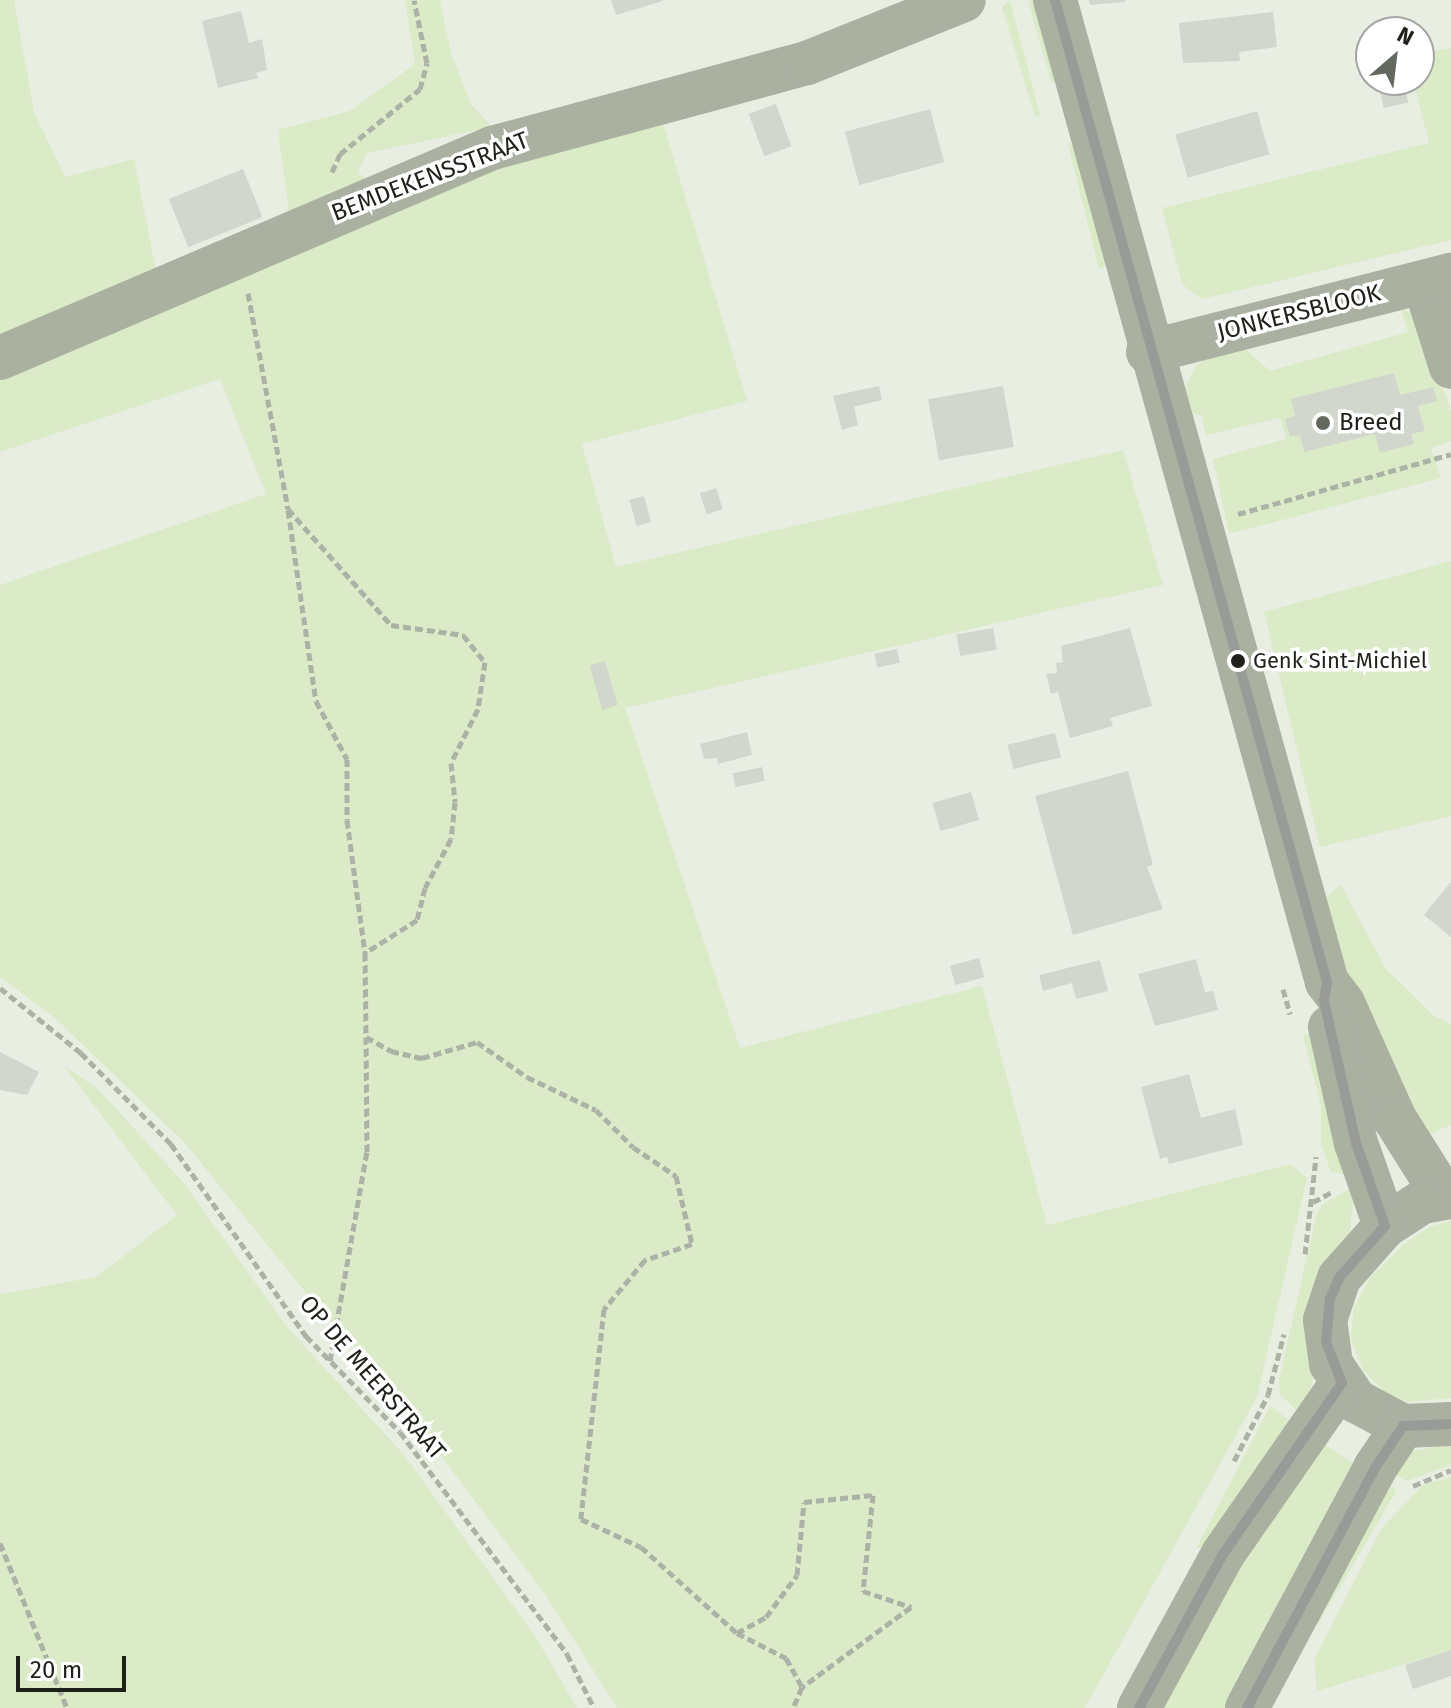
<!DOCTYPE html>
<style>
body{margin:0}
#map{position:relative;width:1451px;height:1708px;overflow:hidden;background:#e8eee2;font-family:"Fira Sans",sans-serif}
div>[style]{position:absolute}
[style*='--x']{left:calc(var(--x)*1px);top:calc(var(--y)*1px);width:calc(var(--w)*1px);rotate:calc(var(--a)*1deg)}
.green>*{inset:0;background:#dbeac7}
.building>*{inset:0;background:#d2d7cd;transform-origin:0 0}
.path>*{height:5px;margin-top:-2.5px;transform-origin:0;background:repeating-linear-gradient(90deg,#acb2a6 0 8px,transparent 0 12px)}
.minor>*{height:44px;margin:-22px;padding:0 22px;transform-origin:22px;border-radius:22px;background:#aab1a1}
.bus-1>*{height:10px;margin:-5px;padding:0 5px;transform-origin:5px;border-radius:5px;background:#999b98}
.dots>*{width:22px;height:22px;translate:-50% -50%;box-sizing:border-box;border:4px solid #fff;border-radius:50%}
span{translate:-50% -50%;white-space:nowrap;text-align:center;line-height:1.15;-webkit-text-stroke:7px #fff;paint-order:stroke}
.bus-label{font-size:22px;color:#1d2119}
.left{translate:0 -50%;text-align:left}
.street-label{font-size:24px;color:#1d2119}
.poi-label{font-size:24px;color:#1d2119}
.north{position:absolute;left:1355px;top:16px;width:80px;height:80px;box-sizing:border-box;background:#fff;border:2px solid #a5a6a3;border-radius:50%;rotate:28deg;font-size:22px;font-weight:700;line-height:32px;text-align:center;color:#1d2119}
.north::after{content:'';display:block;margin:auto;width:28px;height:36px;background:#64695f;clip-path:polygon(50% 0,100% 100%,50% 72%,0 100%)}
.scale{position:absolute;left:16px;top:1656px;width:110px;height:36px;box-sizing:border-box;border:4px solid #1d2119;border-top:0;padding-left:10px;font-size:24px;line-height:28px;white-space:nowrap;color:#1d2119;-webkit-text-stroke:6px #fff;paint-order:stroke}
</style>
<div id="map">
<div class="green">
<i style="clip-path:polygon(0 0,14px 0,34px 112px,65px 177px,134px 159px,156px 271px,0 352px)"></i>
<i style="clip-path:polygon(405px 0,440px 0,451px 53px,471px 104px,492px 127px,367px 153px,358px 171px,376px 191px,289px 213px,278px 130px,350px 111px,415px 64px)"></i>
<i style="clip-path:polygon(1010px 0,1040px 115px,1035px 117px,1002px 7px)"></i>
<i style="clip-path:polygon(1039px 0,1060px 77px,1052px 84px,1028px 1px)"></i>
<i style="clip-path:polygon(1451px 48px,1451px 240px,1202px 299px,1182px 284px,1162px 208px,1429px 143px,1413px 80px,1419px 80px,1419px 53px)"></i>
<i style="clip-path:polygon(659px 110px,747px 401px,582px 444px,616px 567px,1123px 450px,1163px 585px,625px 708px,740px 1048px,982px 986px,1047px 1225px,1291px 1164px,1307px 1178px,1257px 1397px,1085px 1708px,617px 1708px,545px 1594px,371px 1363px,319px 1309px,185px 1143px,55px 1018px,0 977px,0 585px,266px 494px,220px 379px,0 452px,0 368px,483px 158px)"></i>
<i style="clip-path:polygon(1068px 144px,1077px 147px,1108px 265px,1099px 269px)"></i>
<i style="clip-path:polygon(1400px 307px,1420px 318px,1451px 411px,1451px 441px,1431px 448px,1441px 478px,1229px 534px,1213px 459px,1286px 439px,1280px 418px,1206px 435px,1201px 415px,1187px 412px,1184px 390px,1197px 365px,1211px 355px,1243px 347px,1270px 371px,1408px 332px)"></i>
<i style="clip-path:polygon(1451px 561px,1451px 816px,1320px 847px,1264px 612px)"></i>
<i style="clip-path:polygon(1341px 885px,1386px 969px,1433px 1015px,1451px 1024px,1451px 1125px,1420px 1138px,1363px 1021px,1324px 899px)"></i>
<i style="clip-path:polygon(1319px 1033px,1353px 1176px,1331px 1172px,1321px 1144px,1321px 1105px,1303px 1035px)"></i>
<i style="clip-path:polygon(64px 1066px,98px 1089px,183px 1182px,288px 1328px,405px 1456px,535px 1636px,577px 1708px,0 1708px,0 1294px,96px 1277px,177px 1215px)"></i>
<i style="clip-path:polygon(1355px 1186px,1350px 1231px,1304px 1416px,1280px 1395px,1279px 1380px,1316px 1216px,1323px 1204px)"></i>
<i style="clip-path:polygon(1451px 1221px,1451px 1398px,1408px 1402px,1386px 1393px,1363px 1370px,1351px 1339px,1354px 1306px,1371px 1277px,1403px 1245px,1431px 1226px)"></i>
<i style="clip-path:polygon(1270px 1406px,1297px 1426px,1218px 1542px,1196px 1549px)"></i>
<i style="clip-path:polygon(1320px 1442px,1360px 1467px,1232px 1708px,1154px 1708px,1229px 1572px)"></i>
<i style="clip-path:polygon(1451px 1443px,1451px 1465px,1406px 1481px,1389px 1471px,1410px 1452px)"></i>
<i style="clip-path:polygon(1451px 1477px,1451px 1650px,1317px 1691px,1314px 1660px,1381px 1529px,1423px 1485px)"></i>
<i style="clip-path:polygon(1381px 1480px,1397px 1490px,1317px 1626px,1313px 1612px)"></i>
</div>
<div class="building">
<i style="clip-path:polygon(611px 0,663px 0,663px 1px,616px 15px)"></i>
<i style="clip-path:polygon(1089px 0,1125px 0,1125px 2px,1090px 5px)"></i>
<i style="clip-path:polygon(241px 11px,249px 43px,262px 39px,267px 70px,256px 73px,258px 78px,218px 88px,202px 21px)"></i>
<i style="clip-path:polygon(1273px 12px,1277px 47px,1239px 52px,1240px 61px,1183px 63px,1179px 23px)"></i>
<i style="clip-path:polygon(1371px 67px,1371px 80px,1365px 81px,1362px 69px)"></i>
<i style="left:1403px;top:80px;width:23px;height:25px;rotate:77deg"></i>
<i style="left:776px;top:104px;width:45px;height:29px;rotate:70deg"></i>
<i style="left:930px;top:109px;width:55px;height:88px;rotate:75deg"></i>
<i style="left:1257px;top:111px;width:45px;height:85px;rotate:74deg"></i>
<i style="left:243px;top:169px;width:52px;height:80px;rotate:68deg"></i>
<i style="clip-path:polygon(1394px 373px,1400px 395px,1434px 387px,1437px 401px,1418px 406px,1425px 431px,1411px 434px,1414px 444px,1380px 453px,1375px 434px,1304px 452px,1300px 435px,1290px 437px,1285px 419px,1295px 416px,1291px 399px)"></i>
<i style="clip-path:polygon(879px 386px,882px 400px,854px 407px,858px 425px,842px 430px,833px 396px)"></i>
<i style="left:1003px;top:386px;width:62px;height:76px;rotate:80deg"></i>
<i style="left:716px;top:488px;width:22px;height:17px;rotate:72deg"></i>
<i style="left:644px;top:496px;width:27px;height:15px;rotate:75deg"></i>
<i style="left:993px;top:628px;width:22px;height:37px;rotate:80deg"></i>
<i style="clip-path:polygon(1130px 628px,1152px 706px,1110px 718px,1113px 726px,1070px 738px,1058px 692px,1051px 694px,1046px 674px,1057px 673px,1056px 663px,1063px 662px,1061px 646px)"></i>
<i style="left:897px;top:649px;width:14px;height:23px;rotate:78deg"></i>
<i style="left:605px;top:661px;width:46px;height:16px;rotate:74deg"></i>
<i style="clip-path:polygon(747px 732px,752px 755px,718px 764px,717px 758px,704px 759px,700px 744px)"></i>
<i style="left:1055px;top:733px;width:25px;height:49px;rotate:76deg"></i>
<i style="left:762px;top:767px;width:14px;height:30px;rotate:78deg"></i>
<i style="clip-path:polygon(1128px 771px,1153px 865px,1147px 867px,1163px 909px,1073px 935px,1035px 796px)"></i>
<i style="left:971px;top:792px;width:29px;height:40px;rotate:74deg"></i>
<i style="clip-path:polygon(1451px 882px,1451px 937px,1424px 915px)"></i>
<i style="left:979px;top:958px;width:20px;height:30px;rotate:75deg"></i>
<i style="clip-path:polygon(1196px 959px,1205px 992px,1213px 991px,1218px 1010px,1155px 1026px,1138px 974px)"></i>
<i style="clip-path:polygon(1100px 960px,1108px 991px,1076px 999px,1072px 983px,1043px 991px,1039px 975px)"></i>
<i style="clip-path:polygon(0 1052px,39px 1072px,27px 1095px,0 1090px)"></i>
<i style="clip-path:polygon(1189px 1074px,1201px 1118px,1235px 1109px,1243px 1145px,1169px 1164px,1167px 1157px,1160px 1159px,1141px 1087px)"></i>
<i style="clip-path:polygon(1451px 1650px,1451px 1676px,1413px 1689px,1405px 1665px)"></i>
</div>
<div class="path">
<i style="--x:332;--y:172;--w:20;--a:-66"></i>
<i style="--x:340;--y:154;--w:103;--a:-39.1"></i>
<i style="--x:420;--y:89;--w:27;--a:-75"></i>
<i style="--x:427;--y:63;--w:64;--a:-101.7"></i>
<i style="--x:248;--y:293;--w:220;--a:79.5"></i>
<i style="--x:288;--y:509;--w:155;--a:48.4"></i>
<i style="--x:391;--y:625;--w:73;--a:7.9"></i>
<i style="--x:463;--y:635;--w:35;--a:51"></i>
<i style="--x:485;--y:662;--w:48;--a:98.5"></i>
<i style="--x:478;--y:709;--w:60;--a:116.6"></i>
<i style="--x:451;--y:763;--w:39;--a:84"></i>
<i style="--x:455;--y:802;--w:37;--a:96"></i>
<i style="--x:451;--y:839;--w:55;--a:118"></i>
<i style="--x:425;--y:888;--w:33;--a:104"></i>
<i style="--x:417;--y:920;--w:62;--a:147.6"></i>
<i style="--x:365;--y:953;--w:84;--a:89.3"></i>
<i style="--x:366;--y:1037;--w:29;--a:29"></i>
<i style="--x:391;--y:1051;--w:32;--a:13"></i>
<i style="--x:422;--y:1058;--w:57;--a:-16.2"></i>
<i style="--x:477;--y:1042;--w:61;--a:35"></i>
<i style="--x:527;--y:1077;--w:76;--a:25.6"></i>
<i style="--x:596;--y:1110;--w:52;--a:45"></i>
<i style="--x:633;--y:1147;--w:52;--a:34"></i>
<i style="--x:676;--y:1176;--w:70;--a:76.8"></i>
<i style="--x:692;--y:1244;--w:50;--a:161.2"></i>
<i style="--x:645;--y:1260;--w:64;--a:129.9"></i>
<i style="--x:604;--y:1309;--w:211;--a:96.3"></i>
<i style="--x:581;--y:1519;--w:66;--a:25"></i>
<i style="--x:641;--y:1547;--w:129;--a:41.9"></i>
<i style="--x:737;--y:1633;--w:33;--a:-29"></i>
<i style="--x:766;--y:1617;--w:52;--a:-53.6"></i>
<i style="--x:797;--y:1575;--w:73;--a:-84.5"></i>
<i style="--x:804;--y:1502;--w:69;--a:-5.8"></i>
<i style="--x:873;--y:1495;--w:97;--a:95.9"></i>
<i style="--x:863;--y:1591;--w:51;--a:18.4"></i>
<i style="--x:911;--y:1607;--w:135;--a:143.7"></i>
<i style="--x:802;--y:1687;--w:23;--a:113"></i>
<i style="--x:288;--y:510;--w:193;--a:81.7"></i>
<i style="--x:316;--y:701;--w:66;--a:61.9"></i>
<i style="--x:347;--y:759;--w:61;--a:90"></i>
<i style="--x:347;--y:820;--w:134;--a:82.3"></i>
<i style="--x:1238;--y:514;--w:221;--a:-15.7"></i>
<i style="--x:0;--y:988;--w:104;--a:38.7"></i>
<i style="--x:81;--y:1053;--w:128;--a:45.3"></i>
<i style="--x:171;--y:1144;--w:235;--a:54.9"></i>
<i style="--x:306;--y:1336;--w:134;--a:45.6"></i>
<i style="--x:400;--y:1432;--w:278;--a:53"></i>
<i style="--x:567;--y:1654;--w:60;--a:63.4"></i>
<i style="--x:1283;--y:989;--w:26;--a:74"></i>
<i style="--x:1313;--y:1202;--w:21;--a:-28"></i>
<i style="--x:1305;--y:1254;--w:98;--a:-83.5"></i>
<i style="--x:330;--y:1361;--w:212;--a:-80"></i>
<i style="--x:367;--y:1152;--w:115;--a:-90.5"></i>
<i style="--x:1234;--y:1461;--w:74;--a:-62.7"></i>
<i style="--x:1268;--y:1395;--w:63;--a:-75.3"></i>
<i style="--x:1413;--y:1486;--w:41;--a:-22.8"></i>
<i style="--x:0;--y:1543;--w:178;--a:67.9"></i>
<i style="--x:737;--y:1633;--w:55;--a:27"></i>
<i style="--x:786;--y:1658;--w:33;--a:61"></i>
</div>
<div class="minor">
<i style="--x:1055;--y:0;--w:1019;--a:74.52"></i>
<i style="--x:1327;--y:982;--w:26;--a:53"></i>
<i style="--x:1343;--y:1003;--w:127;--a:65.9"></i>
<i style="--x:1395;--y:1119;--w:92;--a:57.9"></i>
<i style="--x:1424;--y:282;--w:89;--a:72.4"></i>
<i style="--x:1148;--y:352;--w:313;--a:-14.3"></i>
<i style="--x:0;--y:358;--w:535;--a:-23.11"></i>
<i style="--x:492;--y:148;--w:326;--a:-15.1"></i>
<i style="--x:807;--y:63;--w:169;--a:-21.9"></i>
<i style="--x:1330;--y:1027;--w:119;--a:77.4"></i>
<i style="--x:1356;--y:1143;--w:88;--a:70.7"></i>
<i style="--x:1451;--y:1197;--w:29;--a:170"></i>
<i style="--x:1422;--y:1202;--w:44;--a:147"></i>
<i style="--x:1385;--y:1226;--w:69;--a:131.5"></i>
<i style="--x:1339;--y:1278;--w:44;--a:108.4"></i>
<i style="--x:1325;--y:1320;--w:44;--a:82.2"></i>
<i style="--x:1331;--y:1364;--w:45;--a:56"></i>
<i style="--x:1356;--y:1401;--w:53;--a:28"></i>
<i style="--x:1403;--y:1426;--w:48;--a:-2.4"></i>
<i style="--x:1139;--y:1708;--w:175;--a:-61.4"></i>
<i style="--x:1223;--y:1554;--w:208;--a:-55.2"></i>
<i style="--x:1247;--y:1708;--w:272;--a:-61.9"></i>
<i style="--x:1375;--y:1468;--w:50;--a:-56.3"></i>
</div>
<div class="bus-1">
<i style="--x:1055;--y:0;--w:1019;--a:74.52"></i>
<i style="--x:1327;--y:982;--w:19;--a:99"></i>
<i style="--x:1324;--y:1001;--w:146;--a:77.3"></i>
<i style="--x:1356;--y:1143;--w:88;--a:70.7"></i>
<i style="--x:1385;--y:1226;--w:69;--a:131.5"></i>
<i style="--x:1339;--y:1278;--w:23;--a:113"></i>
<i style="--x:1330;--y:1299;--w:43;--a:95.3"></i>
<i style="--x:1326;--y:1342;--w:44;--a:68.7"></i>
<i style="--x:1342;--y:1383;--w:208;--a:124.8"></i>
<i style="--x:1223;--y:1554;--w:175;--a:118.6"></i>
<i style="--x:1247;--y:1708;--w:272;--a:-61.9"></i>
<i style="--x:1375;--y:1468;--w:50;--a:-56.3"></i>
<i style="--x:1403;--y:1426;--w:48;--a:-2.4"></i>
</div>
<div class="dots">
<i style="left:1323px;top:423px;background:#64695f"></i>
<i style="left:1238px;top:661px;background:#1d2119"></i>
</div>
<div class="bus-label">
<span class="left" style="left:1253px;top:661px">Genk Sint-Michiel</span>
</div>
<div class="street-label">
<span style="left:430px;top:177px;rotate:-21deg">BEMDEKENSSTRAAT</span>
<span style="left:1299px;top:313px;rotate:-14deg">JONKERSBLOOK</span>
<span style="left:372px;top:1378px;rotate:49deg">OP DE MEERSTRAAT</span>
</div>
<div class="poi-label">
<span class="left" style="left:1339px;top:423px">Breed</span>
</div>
<div class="north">N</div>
<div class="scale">20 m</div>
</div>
